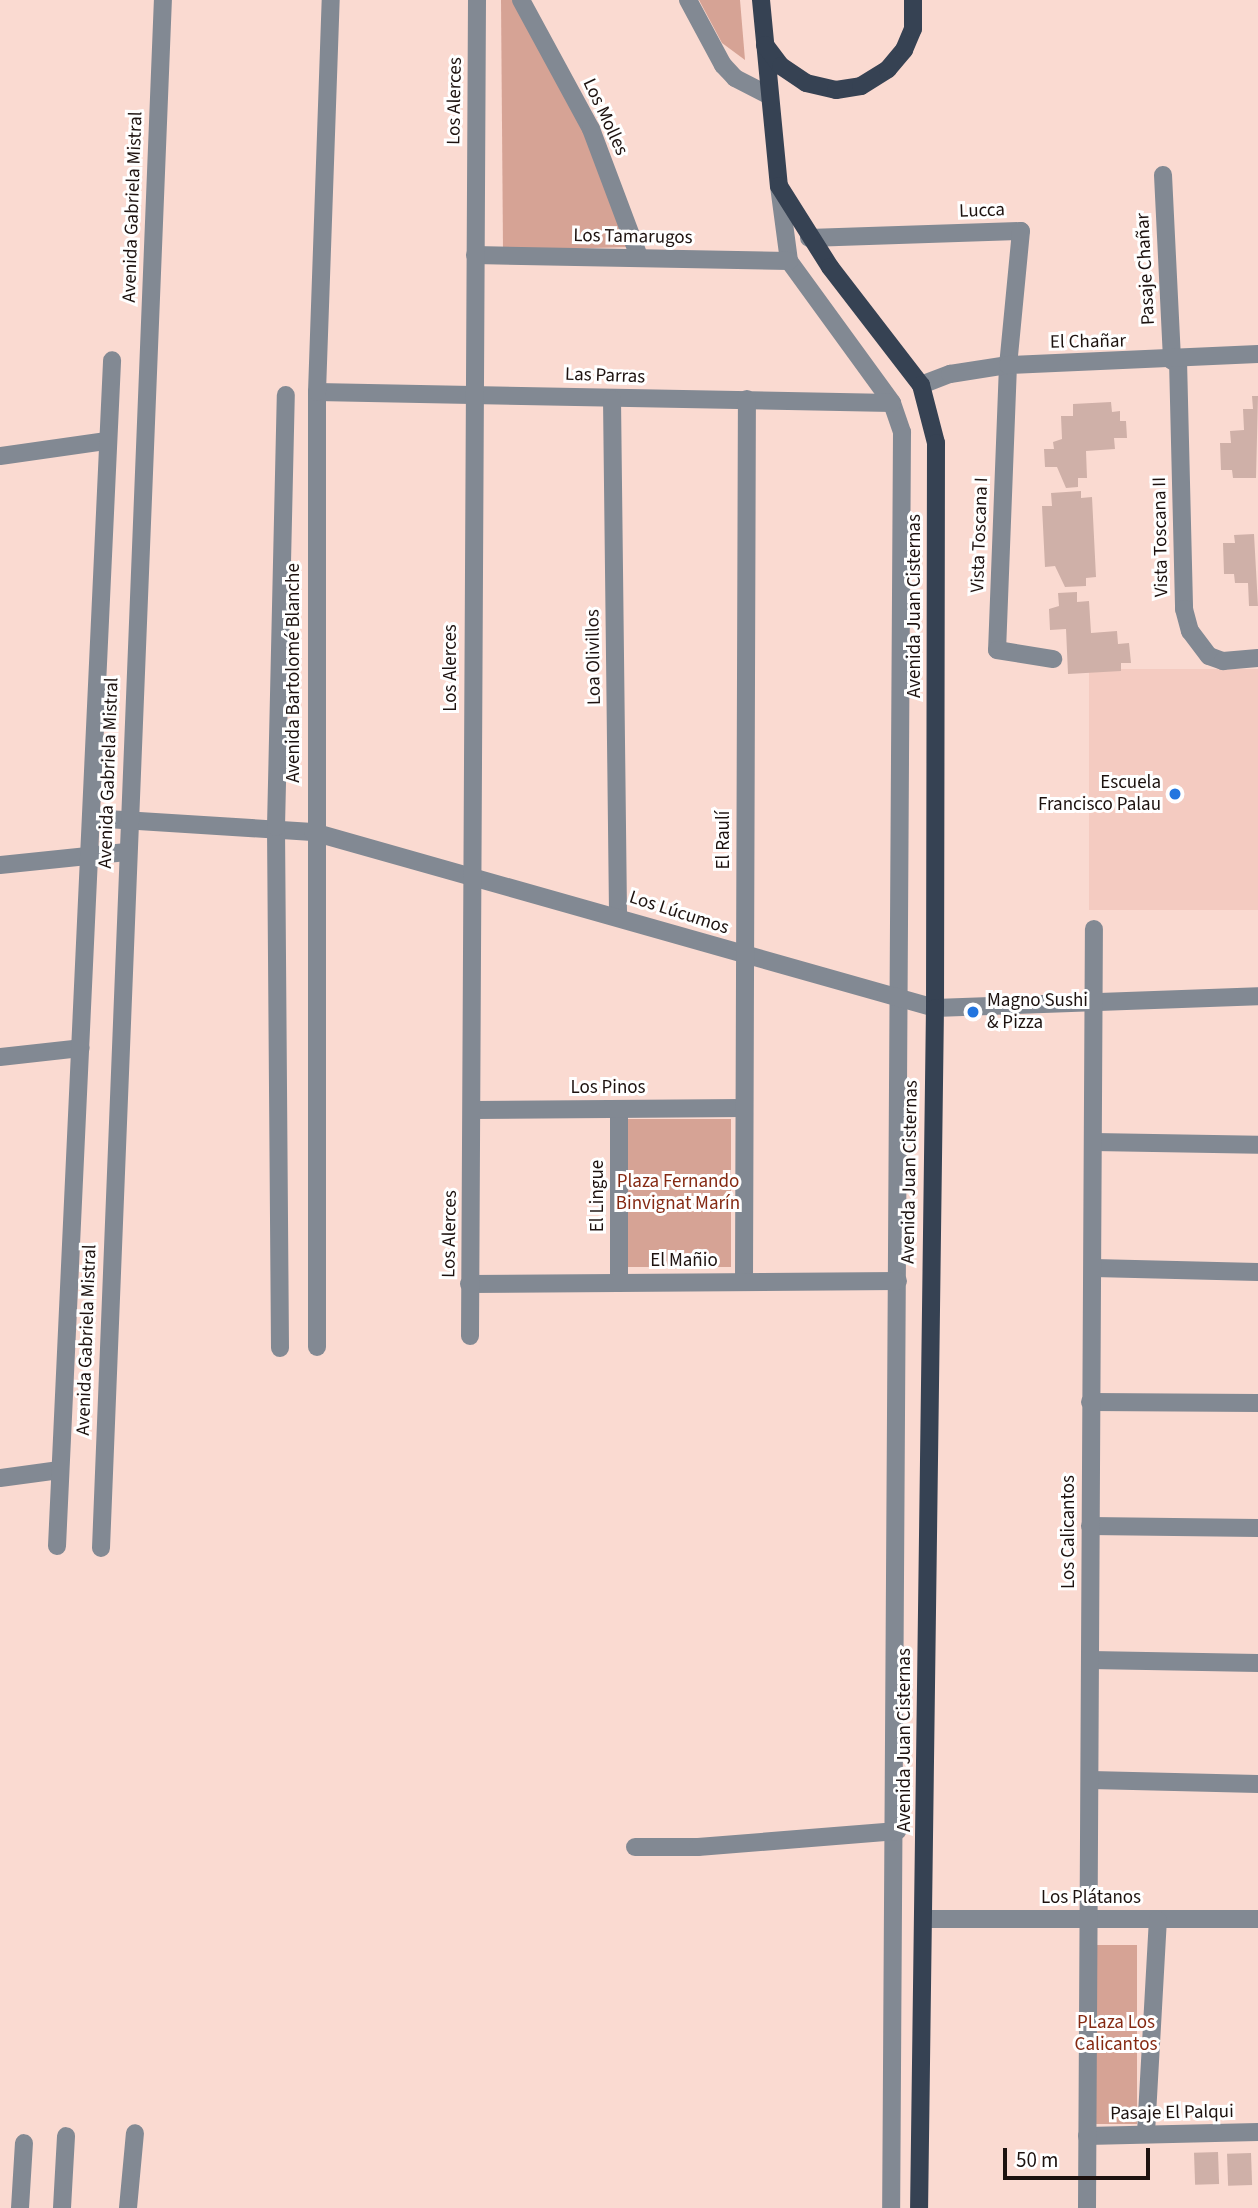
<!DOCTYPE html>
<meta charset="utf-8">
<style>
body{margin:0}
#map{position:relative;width:1258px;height:2208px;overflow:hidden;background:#fadad1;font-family:"Source Sans 3",sans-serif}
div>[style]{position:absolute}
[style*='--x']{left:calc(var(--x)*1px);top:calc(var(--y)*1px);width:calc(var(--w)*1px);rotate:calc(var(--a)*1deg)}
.built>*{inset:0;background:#f4cbc1;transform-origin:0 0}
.green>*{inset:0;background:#d6a395;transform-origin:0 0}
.building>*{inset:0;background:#cfb0a8;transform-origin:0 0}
.minor>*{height:18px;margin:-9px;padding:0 9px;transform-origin:9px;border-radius:9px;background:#828993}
.major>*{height:18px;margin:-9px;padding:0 9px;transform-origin:9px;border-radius:9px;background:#364253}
.dots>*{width:19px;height:19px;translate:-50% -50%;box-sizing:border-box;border:4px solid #fff;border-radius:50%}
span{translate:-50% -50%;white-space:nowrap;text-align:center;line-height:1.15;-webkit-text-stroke:6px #fff;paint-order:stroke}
.street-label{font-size:19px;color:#1d120f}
.poi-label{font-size:19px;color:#1d120f}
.right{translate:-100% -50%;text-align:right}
.left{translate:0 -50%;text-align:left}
.park-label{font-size:19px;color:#852912}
.scale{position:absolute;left:1003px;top:2148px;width:147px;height:32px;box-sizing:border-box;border:4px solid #1d120f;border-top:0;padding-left:9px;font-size:21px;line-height:24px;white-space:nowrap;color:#1d120f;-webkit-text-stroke:5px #fff;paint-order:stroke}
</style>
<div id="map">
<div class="built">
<i style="left:1258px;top:669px;width:241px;height:169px;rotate:90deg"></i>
</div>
<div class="green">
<i style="clip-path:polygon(501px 0,516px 0,599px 137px,634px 247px,503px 250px)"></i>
<i style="clip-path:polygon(699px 0,740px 0,745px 60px,722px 43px)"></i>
<i style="left:626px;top:1119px;width:105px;height:148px"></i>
<i style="left:1095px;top:1945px;width:42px;height:179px"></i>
</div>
<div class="building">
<i style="clip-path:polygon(1252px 396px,1258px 396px,1256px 478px,1233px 478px,1232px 470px,1221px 470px,1220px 443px,1231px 443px,1230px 431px,1244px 430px,1243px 409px,1253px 409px)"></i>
<i style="clip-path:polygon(1111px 402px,1112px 412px,1120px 411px,1120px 421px,1126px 421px,1127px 438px,1114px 438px,1115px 449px,1086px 451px,1087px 478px,1078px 478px,1078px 487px,1066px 488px,1057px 467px,1045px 467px,1044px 449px,1054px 449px,1053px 442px,1062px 439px,1061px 416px,1073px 416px,1073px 404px)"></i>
<i style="clip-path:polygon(1081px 491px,1081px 498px,1092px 497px,1096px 577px,1086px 578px,1086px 586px,1065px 587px,1055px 566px,1045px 567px,1042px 506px,1052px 506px,1051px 493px)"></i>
<i style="clip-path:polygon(1254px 534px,1258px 606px,1249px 606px,1248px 583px,1235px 583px,1234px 574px,1224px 574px,1223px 543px,1235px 543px,1234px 535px)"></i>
<i style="clip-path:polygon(1077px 592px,1077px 602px,1089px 601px,1091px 633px,1117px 631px,1118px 644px,1129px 643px,1131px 663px,1121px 663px,1121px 671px,1068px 674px,1066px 629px,1050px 630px,1049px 609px,1059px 606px,1058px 593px)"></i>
<i style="left:1218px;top:2152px;width:32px;height:24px;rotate:88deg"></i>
<i style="left:1251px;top:2153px;width:32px;height:24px;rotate:88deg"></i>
</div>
<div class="minor">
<i style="--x:521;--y:0;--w:147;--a:61.5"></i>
<i style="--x:591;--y:129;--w:137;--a:69.4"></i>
<i style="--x:688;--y:0;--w:74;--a:61.7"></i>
<i style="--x:723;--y:65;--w:18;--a:47"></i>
<i style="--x:735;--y:78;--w:39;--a:27"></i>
<i style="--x:1163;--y:175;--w:186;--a:87.2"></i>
<i style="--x:779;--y:186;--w:76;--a:82.4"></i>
<i style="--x:789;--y:261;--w:175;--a:54"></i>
<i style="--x:892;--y:403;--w:31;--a:71"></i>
<i style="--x:902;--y:432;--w:1776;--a:90.35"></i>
<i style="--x:809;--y:238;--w:212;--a:-1.9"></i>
<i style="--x:1021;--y:231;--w:135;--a:95.5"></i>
<i style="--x:1008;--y:365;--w:285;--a:92.2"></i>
<i style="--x:997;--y:650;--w:57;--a:9.1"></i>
<i style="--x:475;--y:255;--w:314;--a:1.1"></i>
<i style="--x:1178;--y:360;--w:249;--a:88.6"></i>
<i style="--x:1184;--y:609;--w:23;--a:75"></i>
<i style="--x:1190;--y:631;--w:31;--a:53"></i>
<i style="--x:1209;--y:656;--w:15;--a:20"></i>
<i style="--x:1223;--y:661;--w:35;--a:-5"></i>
<i style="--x:921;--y:385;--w:31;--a:-21"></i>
<i style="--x:950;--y:374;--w:59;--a:-8.8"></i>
<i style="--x:1008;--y:365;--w:250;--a:-2.5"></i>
<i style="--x:317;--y:392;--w:575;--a:1.1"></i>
<i style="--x:612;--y:399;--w:516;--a:89.33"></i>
<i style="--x:0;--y:456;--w:106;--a:-8.1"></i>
<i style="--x:91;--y:818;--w:222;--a:3.6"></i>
<i style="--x:313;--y:832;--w:646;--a:15.8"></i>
<i style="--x:935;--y:1008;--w:323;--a:-2.1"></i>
<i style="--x:0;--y:865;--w:127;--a:-5.9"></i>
<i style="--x:0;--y:1057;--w:81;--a:-6.3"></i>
<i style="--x:619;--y:1109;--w:174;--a:90"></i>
<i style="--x:473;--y:1110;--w:271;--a:-0.4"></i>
<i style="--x:1094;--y:1142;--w:164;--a:1"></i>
<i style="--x:1094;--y:1268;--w:164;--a:1.4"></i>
<i style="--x:744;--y:1282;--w:883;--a:-89.81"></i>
<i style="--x:469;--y:1284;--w:429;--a:-0.4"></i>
<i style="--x:470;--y:1336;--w:1336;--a:-89.7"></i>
<i style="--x:317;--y:1347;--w:955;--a:-90"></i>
<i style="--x:317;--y:392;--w:392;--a:-88"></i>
<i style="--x:280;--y:1348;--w:521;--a:-90.44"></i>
<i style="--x:276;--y:827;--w:432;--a:-88.7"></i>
<i style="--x:1090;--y:1402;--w:168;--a:0.3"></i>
<i style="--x:0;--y:1478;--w:60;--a:-7.7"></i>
<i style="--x:1090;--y:1526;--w:168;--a:0.7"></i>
<i style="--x:57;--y:1546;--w:1187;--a:-87.34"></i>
<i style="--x:101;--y:1548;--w:1549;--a:-87.71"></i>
<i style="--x:1091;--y:1660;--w:167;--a:1"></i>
<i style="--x:1091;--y:1780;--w:167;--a:1.4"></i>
<i style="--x:635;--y:1847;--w:63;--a:0"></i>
<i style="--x:698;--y:1847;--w:200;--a:-4.6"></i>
<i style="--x:924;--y:1919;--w:334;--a:0"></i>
<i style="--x:1146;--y:2133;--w:213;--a:-86.8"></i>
<i style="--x:1087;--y:2136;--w:171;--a:-1.3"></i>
<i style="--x:20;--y:2208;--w:65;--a:-86.5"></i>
<i style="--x:62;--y:2208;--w:72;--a:-86.8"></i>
<i style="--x:128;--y:2208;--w:75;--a:-84.7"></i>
<i style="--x:1087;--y:2208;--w:1279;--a:-89.69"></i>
</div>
<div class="major">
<i style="--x:761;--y:0;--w:187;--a:84.5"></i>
<i style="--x:779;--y:186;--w:96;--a:57.8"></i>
<i style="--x:830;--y:267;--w:149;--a:52.4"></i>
<i style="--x:921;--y:385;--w:60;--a:75.5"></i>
<i style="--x:936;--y:443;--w:565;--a:90.1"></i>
<i style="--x:935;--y:1008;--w:1200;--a:90.76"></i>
<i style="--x:765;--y:45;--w:26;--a:53"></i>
<i style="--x:781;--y:66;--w:30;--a:34"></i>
<i style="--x:806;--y:83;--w:31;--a:13"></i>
<i style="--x:836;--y:90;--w:25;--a:-9"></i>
<i style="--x:861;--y:86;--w:32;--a:-32"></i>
<i style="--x:888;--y:69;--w:25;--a:-50"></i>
<i style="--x:904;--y:50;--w:23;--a:-67"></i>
<i style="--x:913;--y:29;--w:29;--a:-90"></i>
</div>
<div class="dots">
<i style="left:1175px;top:794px;background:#2275df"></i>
<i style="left:973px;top:1012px;background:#2275df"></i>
</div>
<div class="street-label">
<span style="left:455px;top:101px;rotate:-89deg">Los Alerces</span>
<span style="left:605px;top:117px;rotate:65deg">Los Molles</span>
<span style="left:133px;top:207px;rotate:-88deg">Avenida Gabriela Mistral</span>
<span style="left:982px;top:211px;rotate:-2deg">Lucca</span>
<span style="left:633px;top:237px;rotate:1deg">Los Tamarugos</span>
<span style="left:1146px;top:269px;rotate:-93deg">Pasaje Chañar</span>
<span style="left:1088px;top:342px;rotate:-1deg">El Chañar</span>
<span style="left:605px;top:376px;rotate:2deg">Las Parras</span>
<span style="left:980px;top:535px;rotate:-88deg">Vista Toscana I</span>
<span style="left:1161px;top:537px;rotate:-91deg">Vista Toscana II</span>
<span style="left:915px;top:606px;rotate:-90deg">Avenida Juan Cisternas</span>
<span style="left:594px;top:657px;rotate:-91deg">Loa Olivillos</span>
<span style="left:451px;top:668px;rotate:-90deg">Los Alerces</span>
<span style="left:294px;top:673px;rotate:-90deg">Avenida Bartolomé Blanche</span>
<span style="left:109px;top:773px;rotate:-88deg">Avenida Gabriela Mistral</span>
<span style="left:724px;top:840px;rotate:-90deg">El Raulí</span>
<span style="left:679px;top:913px;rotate:18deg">Los Lúcumos</span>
<span style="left:608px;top:1088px">Los Pinos</span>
<span style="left:910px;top:1172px;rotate:-89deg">Avenida Juan Cisternas</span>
<span style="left:598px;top:1196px;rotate:-90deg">El Lingue</span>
<span style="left:450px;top:1234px;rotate:-89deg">Los Alerces</span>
<span style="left:684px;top:1261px">El Mañio</span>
<span style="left:87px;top:1340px;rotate:-88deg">Avenida Gabriela Mistral</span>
<span style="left:1069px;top:1532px;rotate:-90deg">Los Calicantos</span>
<span style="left:905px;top:1740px;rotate:-90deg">Avenida Juan Cisternas</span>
<span style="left:1091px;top:1898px">Los Plátanos</span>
<span style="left:1172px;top:2113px;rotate:-1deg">Pasaje El Palqui</span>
</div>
<div class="poi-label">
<span class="right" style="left:1161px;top:794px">Escuela<br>Francisco Palau</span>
<span class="left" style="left:987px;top:1012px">Magno Sushi<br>&amp; Pizza</span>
</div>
<div class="park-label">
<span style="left:678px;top:1193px">Plaza Fernando<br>Binvignat Marín</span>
<span style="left:1116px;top:2034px">PLaza Los<br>Calicantos</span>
</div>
<div class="scale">50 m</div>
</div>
